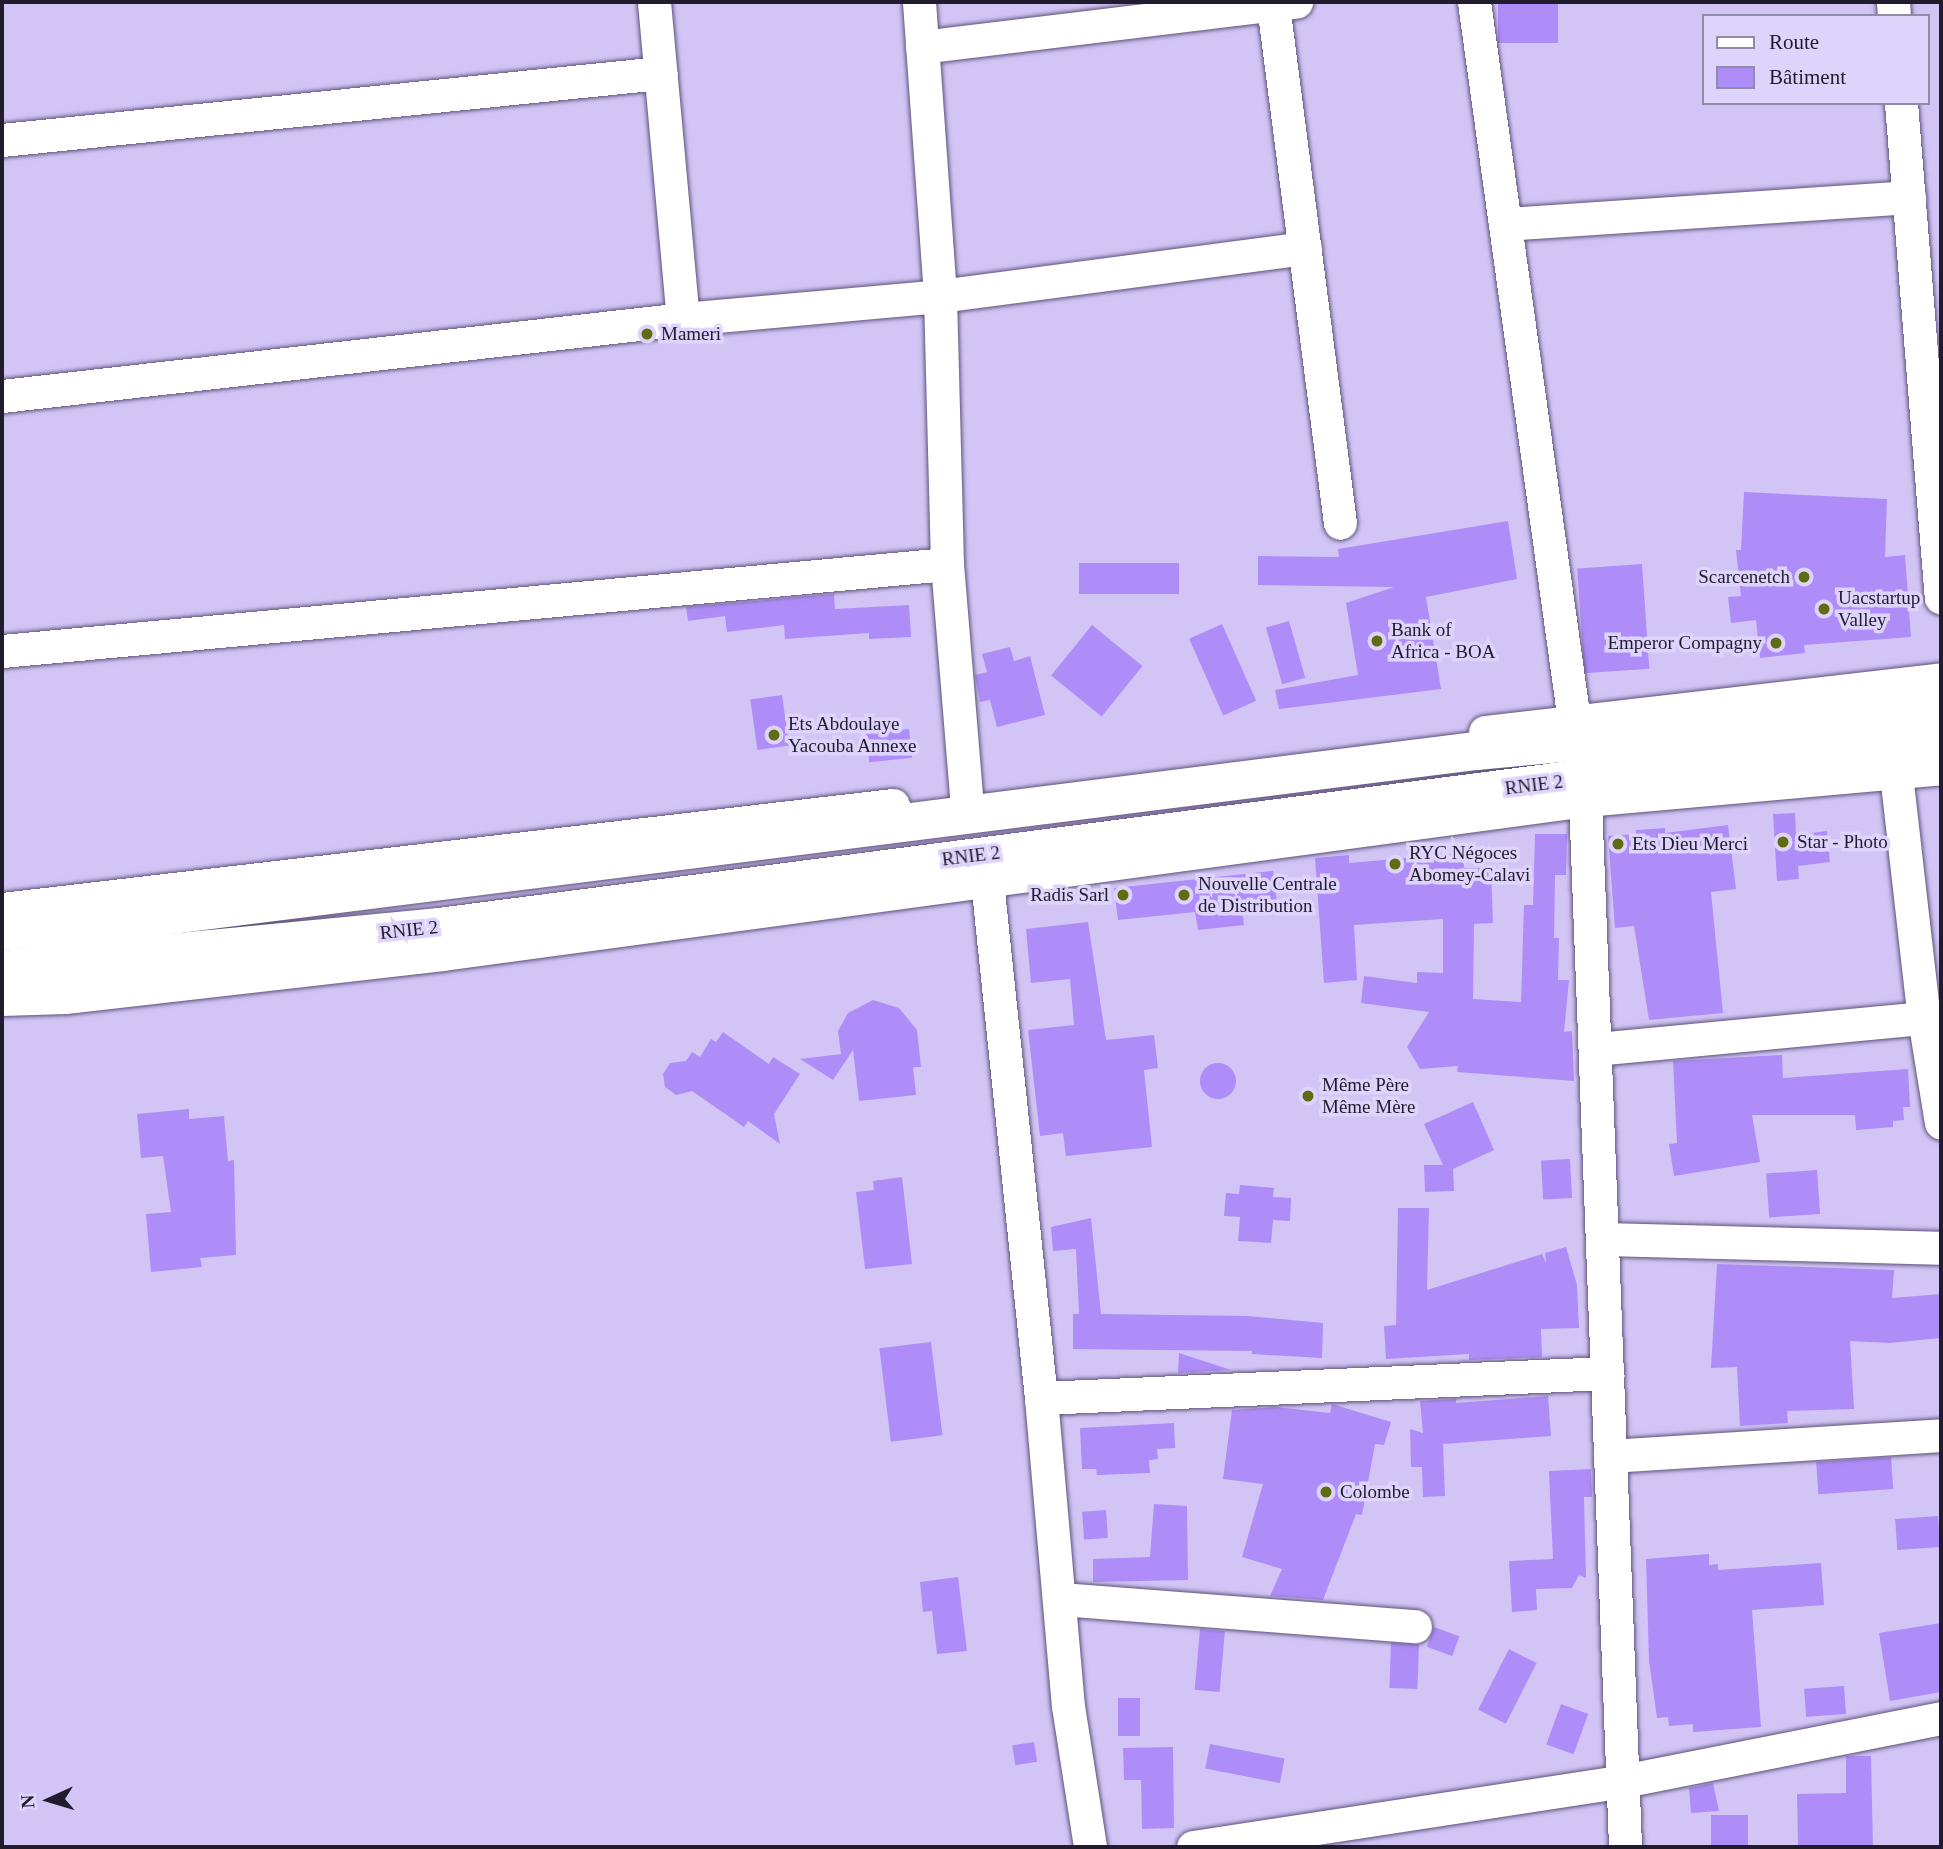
<!DOCTYPE html>
<meta charset="utf-8">
<style>
body{margin:0}
#map{position:relative;width:1943px;height:1849px;overflow:hidden;background:#d2c5f6;font-family:Georgia,serif}
div>[style]{position:absolute}
[style*='--x']{left:calc(var(--x)*1px);top:calc(var(--y)*1px);width:calc(var(--w)*1px);rotate:calc(var(--a)*1deg)}
.building>*{inset:0;background:#af8df8;transform-origin:0 0}
.round{border-radius:50%}
.roads{filter:drop-shadow(0 0 2px #5e527b) drop-shadow(0 0 2px #5e527b)}
.minor>*{height:33px;margin:-16.5px;padding:0 16.5px;transform-origin:16.5px;border-radius:16.5px;background:#fff}
.highway>*{height:38px;margin:-19px;padding:0 19px;transform-origin:19px;border-radius:19px;background:#fff}
.dots>*{width:19px;height:19px;translate:-50% -50%;box-sizing:border-box;border:4px solid #ded4fb;border-radius:50%}
span{translate:-50% -50%;white-space:nowrap;text-align:center;line-height:1.15;-webkit-text-stroke:7px #ded4fb;paint-order:stroke}
.poi-label{font-size:19px;color:#201b2d}
.left{translate:0 -50%;text-align:left}
.right{translate:-100% -50%;text-align:right}
.street-label{font-size:19px;color:#201b2d}
.frame{position:absolute;inset:0;border:4px solid #201b2d;pointer-events:none}
.legend{position:absolute;left:1702px;top:14px;width:228px;height:91px;box-sizing:border-box;background:#ded4fb;border:2px solid #928aa9;margin:0;padding:9px 12px;list-style:none;font-size:21px;color:#201b2d}
.legend li{display:flex;align-items:center;gap:14px;height:35px}
.legend b{width:35px;border:2px solid #928aa9}
.north{position:absolute;left:14px;top:1765px;width:70px;height:70px;-webkit-text-stroke:5px #ded4fb;paint-order:stroke;rotate:266deg;font-size:19px;font-weight:700;line-height:28px;text-align:center;color:#201b2d}
.north::after{content:'';display:block;margin:auto;width:24px;height:32px;background:#201b2d;clip-path:polygon(50% 0,100% 100%,50% 72%,0 100%)}
</style>
<div id="map">
<div class="building">
<i style="left:1498px;top:2px;width:60px;height:41px"></i>
<i style="clip-path:polygon(1744px 492px,1887px 499px,1885px 557px,1905px 555px,1911px 637px,1804px 645px,1805px 653px,1760px 658px,1756px 620px,1731px 623px,1728px 597px,1741px 596px,1736px 550px,1741px 550px)"></i>
<i style="clip-path:polygon(1508px 521px,1517px 579px,1426px 597px,1441px 689px,1279px 709px,1275px 690px,1358px 675px,1346px 603px,1394px 587px,1258px 585px,1258px 556px,1339px 557px,1338px 549px)"></i>
<i style="left:1179px;top:563px;width:31px;height:100px;rotate:90deg"></i>
<i style="left:1642px;top:564px;width:105px;height:65px;rotate:86deg"></i>
<i style="clip-path:polygon(834px 594px,835px 609px,909px 605px,911px 637px,869px 639px,869px 633px,785px 639px,784px 625px,727px 632px,725px 616px,688px 621px,686px 607px)"></i>
<i style="left:1289px;top:621px;width:59px;height:24px;rotate:74deg"></i>
<i style="left:1222px;top:624px;width:84px;height:36px;rotate:66deg"></i>
<i style="left:1092px;top:625px;width:65px;height:65px;rotate:39deg"></i>
<i style="clip-path:polygon(1010px 647px,1014px 661px,1030px 656px,1045px 715px,997px 727px,990px 700px,980px 702px,975px 675px,987px 672px,982px 654px)"></i>
<i style="left:782px;top:695px;width:51px;height:32px;rotate:82deg"></i>
<i style="left:909px;top:729px;width:29px;height:43px;rotate:84deg"></i>
<i style="clip-path:polygon(1795px 813px,1796px 835px,1827px 831px,1830px 862px,1798px 866px,1799px 879px,1777px 881px,1773px 814px)"></i>
<i style="clip-path:polygon(1728px 825px,1736px 889px,1711px 892px,1723px 1013px,1649px 1020px,1634px 926px,1615px 928px,1608px 836px,1636px 834px,1636px 830px,1665px 828px,1665px 833px)"></i>
<i style="clip-path:polygon(1535px 834px,1567px 834px,1566px 875px,1555px 875px,1554px 938px,1559px 938px,1558px 980px,1569px 980px,1564px 1032px,1572px 1031px,1574px 1081px,1457px 1072px,1458px 1066px,1420px 1069px,1407px 1047px,1429px 1012px,1361px 1003px,1364px 976px,1417px 983px,1417px 972px,1443px 973px,1443px 919px,1354px 925px,1357px 980px,1324px 983px,1315px 858px,1349px 855px,1349px 863px,1463px 853px,1464px 868px,1491px 868px,1493px 923px,1474px 924px,1473px 999px,1521px 1002px,1524px 905px,1533px 905px)"></i>
<i style="clip-path:polygon(1273px 871px,1277px 903px,1242px 907px,1244px 925px,1198px 930px,1195px 912px,1118px 920px,1114px 888px)"></i>
<i style="clip-path:polygon(1088px 922px,1106px 1040px,1154px 1035px,1158px 1068px,1144px 1070px,1152px 1147px,1066px 1156px,1063px 1133px,1040px 1136px,1028px 1030px,1074px 1025px,1070px 979px,1031px 983px,1026px 929px)"></i>
<i style="clip-path:polygon(873px 1000px,899px 1008px,917px 1030px,921px 1067px,913px 1067px,916px 1095px,859px 1101px,853px 1050px,833px 1080px,800px 1059px,841px 1054px,838px 1031px,848px 1013px)"></i>
<i style="clip-path:polygon(723px 1032px,769px 1064px,773px 1057px,800px 1074px,774px 1114px,780px 1144px,748px 1121px,744px 1127px,692px 1091px,676px 1095px,665px 1087px,663px 1074px,670px 1063px,686px 1061px,692px 1052px,700px 1057px,711px 1039px,716px 1042px)"></i>
<i style="clip-path:polygon(1782px 1055px,1783px 1078px,1908px 1069px,1910px 1107px,1903px 1107px,1904px 1120px,1893px 1121px,1893px 1127px,1856px 1130px,1855px 1115px,1752px 1115px,1760px 1162px,1674px 1176px,1669px 1144px,1677px 1143px,1673px 1061px)"></i>
<i class="round" style="left:1200px;top:1063px;width:36px;height:36px"></i>
<i style="clip-path:polygon(1473px 1102px,1494px 1150px,1453px 1169px,1454px 1191px,1425px 1192px,1424px 1165px,1443px 1165px,1424px 1124px)"></i>
<i style="clip-path:polygon(189px 1109px,189px 1119px,224px 1116px,228px 1161px,234px 1160px,236px 1255px,200px 1258px,202px 1267px,151px 1272px,146px 1214px,171px 1212px,163px 1156px,141px 1158px,137px 1114px)"></i>
<i style="left:1570px;top:1159px;width:39px;height:29px;rotate:87deg"></i>
<i style="left:1817px;top:1170px;width:44px;height:51px;rotate:86deg"></i>
<i style="clip-path:polygon(902px 1177px,912px 1264px,865px 1269px,856px 1192px,874px 1190px,873px 1181px)"></i>
<i style="clip-path:polygon(1240px 1185px,1274px 1188px,1273px 1197px,1291px 1198px,1290px 1221px,1273px 1220px,1271px 1243px,1238px 1241px,1240px 1217px,1224px 1216px,1226px 1193px,1239px 1194px)"></i>
<i style="clip-path:polygon(1398px 1208px,1429px 1208px,1427px 1290px,1542px 1254px,1546px 1263px,1545px 1253px,1566px 1247px,1577px 1285px,1579px 1328px,1541px 1329px,1542px 1357px,1469px 1360px,1469px 1354px,1386px 1359px,1384px 1326px,1396px 1325px)"></i>
<i style="clip-path:polygon(1091px 1218px,1101px 1314px,1247px 1316px,1323px 1323px,1322px 1358px,1252px 1354px,1252px 1351px,1073px 1349px,1073px 1314px,1079px 1314px,1076px 1249px,1053px 1251px,1051px 1227px)"></i>
<i style="clip-path:polygon(1717px 1264px,1894px 1270px,1892px 1298px,1941px 1294px,1941px 1338px,1890px 1343px,1850px 1341px,1854px 1409px,1787px 1411px,1788px 1423px,1740px 1426px,1737px 1367px,1711px 1368px)"></i>
<i style="left:931px;top:1342px;width:94px;height:52px;rotate:83deg"></i>
<i style="clip-path:polygon(1179px 1353px,1231px 1370px,1178px 1373px)"></i>
<i style="clip-path:polygon(1548px 1396px,1551px 1436px,1443px 1444px,1445px 1496px,1423px 1497px,1422px 1467px,1411px 1467px,1410px 1429px,1423px 1433px,1420px 1401px,1456px 1399px,1456px 1403px)"></i>
<i style="clip-path:polygon(1332px 1404px,1391px 1422px,1384px 1445px,1375px 1444px,1362px 1515px,1356px 1514px,1323px 1600px,1270px 1596px,1282px 1569px,1242px 1557px,1263px 1484px,1223px 1479px,1232px 1410px,1276px 1407px,1330px 1413px)"></i>
<i style="clip-path:polygon(1174px 1423px,1175px 1448px,1157px 1449px,1158px 1459px,1149px 1460px,1150px 1473px,1097px 1475px,1096px 1469px,1082px 1469px,1080px 1428px)"></i>
<i style="left:1891px;top:1457px;width:32px;height:75px;rotate:86deg"></i>
<i style="clip-path:polygon(1591px 1469px,1592px 1497px,1584px 1497px,1586px 1578px,1579px 1575px,1572px 1588px,1536px 1589px,1537px 1610px,1512px 1612px,1509px 1561px,1553px 1559px,1549px 1471px)"></i>
<i style="clip-path:polygon(1154px 1504px,1187px 1506px,1188px 1580px,1093px 1582px,1093px 1559px,1150px 1557px)"></i>
<i style="left:1106px;top:1510px;width:28px;height:24px;rotate:86deg"></i>
<i style="left:1938px;top:1516px;width:31px;height:43px;rotate:86deg"></i>
<i style="clip-path:polygon(1709px 1554px,1709px 1565px,1718px 1564px,1718px 1570px,1821px 1563px,1824px 1605px,1752px 1610px,1761px 1727px,1693px 1732px,1693px 1724px,1669px 1726px,1668px 1717px,1657px 1718px,1649px 1661px,1646px 1559px)"></i>
<i style="clip-path:polygon(958px 1577px,967px 1651px,937px 1654px,932px 1611px,923px 1612px,920px 1582px)"></i>
<i style="clip-path:polygon(1941px 1623px,1941px 1692px,1890px 1701px,1879px 1633px)"></i>
<i style="left:1434px;top:1627px;width:27px;height:21px;rotate:20deg"></i>
<i style="left:1200px;top:1629px;width:25px;height:61px;rotate:5deg"></i>
<i style="left:1391px;top:1643px;width:28px;height:45px;rotate:2deg"></i>
<i style="left:1509px;top:1649px;width:31px;height:68px;rotate:27deg"></i>
<i style="left:1844px;top:1686px;width:28px;height:40px;rotate:86deg"></i>
<i style="left:1118px;top:1698px;width:22px;height:38px"></i>
<i style="left:1561px;top:1704px;width:29px;height:43px;rotate:20deg"></i>
<i style="left:1034px;top:1742px;width:20px;height:22px;rotate:81deg"></i>
<i style="left:1210px;top:1744px;width:76px;height:25px;rotate:11deg"></i>
<i style="clip-path:polygon(1173px 1747px,1174px 1828px,1142px 1829px,1141px 1780px,1124px 1780px,1123px 1748px)"></i>
<i style="clip-path:polygon(1846px 1756px,1871px 1756px,1873px 1847px,1798px 1847px,1797px 1794px,1846px 1793px)"></i>
<i style="clip-path:polygon(1713px 1783px,1719px 1811px,1691px 1813px,1689px 1788px)"></i>
<i style="left:1711px;top:1815px;width:37px;height:32px"></i>
</div>
<div class="roads">
<div class="minor">
<i style="--x:654;--y:2;--w:318;--a:84.8"></i>
<i style="--x:919;--y:2;--w:295;--a:85.9"></i>
<i style="--x:940;--y:296;--w:268;--a:88.5"></i>
<i style="--x:947;--y:564;--w:233;--a:85.3"></i>
<i style="--x:1474;--y:2;--w:726;--a:82.08"></i>
<i style="--x:1893;--y:2;--w:14;--a:86"></i>
<i style="--x:1273;--y:5;--w:522;--a:82.63"></i>
<i style="--x:922;--y:47;--w:377;--a:-6.9"></i>
<i style="--x:1901;--y:103;--w:496;--a:85.4"></i>
<i style="--x:2;--y:140;--w:662;--a:-5.81"></i>
<i style="--x:1505;--y:224;--w:405;--a:-3.8"></i>
<i style="--x:2;--y:396;--w:685;--a:-6.45"></i>
<i style="--x:683;--y:319;--w:258;--a:-5.1"></i>
<i style="--x:940;--y:296;--w:368;--a:-7.5"></i>
<i style="--x:2;--y:651;--w:949;--a:-5.26"></i>
<i style="--x:1485;--y:732;--w:459;--a:-6.6"></i>
<i style="--x:1896;--y:774;--w:246;--a:83.5"></i>
<i style="--x:1924;--y:1018;--w:106;--a:80.8"></i>
<i style="--x:1585;--y:800;--w:1048;--a:87.81"></i>
<i style="--x:987;--y:881;--w:520;--a:84.04"></i>
<i style="--x:1041;--y:1398;--w:309;--a:85"></i>
<i style="--x:1068;--y:1706;--w:143;--a:81.1"></i>
<i style="--x:2;--y:909;--w:897;--a:-6.66"></i>
<i style="--x:2;--y:999;--w:63;--a:-1.8"></i>
<i style="--x:65;--y:997;--w:380;--a:-6.5"></i>
<i style="--x:443;--y:954;--w:1152;--a:-7.68"></i>
<i style="--x:1585;--y:800;--w:357;--a:-5.1"></i>
<i style="--x:1595;--y:1049;--w:330;--a:-5.4"></i>
<i style="--x:1602;--y:1239;--w:339;--a:1.5"></i>
<i style="--x:1041;--y:1398;--w:567;--a:-2.53"></i>
<i style="--x:1610;--y:1456;--w:332;--a:-3.6"></i>
<i style="--x:1061;--y:1599;--w:355;--a:4.4"></i>
<i style="--x:1193;--y:1847;--w:435;--a:-8.7"></i>
<i style="--x:1623;--y:1781;--w:324;--a:-11.2"></i>
</div>
<div class="highway">
<i style="--x:2;--y:931;--w:130;--a:-4.8"></i>
<i style="--x:132;--y:920;--w:1355;--a:-7.17"></i>
<i style="--x:1476;--y:751;--w:467;--a:-5.3"></i>
<i style="--x:2;--y:969;--w:439;--a:-5.5"></i>
<i style="--x:439;--y:927;--w:1149;--a:-7.4"></i>
<i style="--x:1578;--y:779;--w:365;--a:-5.5"></i>
</div>
</div>
<div class="dots">
<i style="left:647px;top:334px;background:#606b12"></i>
<i style="left:1804px;top:577px;background:#606b12"></i>
<i style="left:1824px;top:609px;background:#606b12"></i>
<i style="left:1377px;top:641px;background:#606b12"></i>
<i style="left:1776px;top:643px;background:#606b12"></i>
<i style="left:774px;top:735px;background:#606b12"></i>
<i style="left:1783px;top:842px;background:#606b12"></i>
<i style="left:1618px;top:844px;background:#606b12"></i>
<i style="left:1395px;top:864px;background:#606b12"></i>
<i style="left:1123px;top:895px;background:#606b12"></i>
<i style="left:1184px;top:895px;background:#606b12"></i>
<i style="left:1308px;top:1096px;background:#606b12"></i>
<i style="left:1326px;top:1492px;background:#606b12"></i>
</div>
<div class="poi-label">
<span class="left" style="left:661px;top:334px">Mameri</span>
<span class="right" style="left:1790px;top:577px">Scarcenetch</span>
<span class="left" style="left:1838px;top:609px">Uacstartup<br>Valley</span>
<span class="left" style="left:1391px;top:641px">Bank of<br>Africa - BOA</span>
<span class="right" style="left:1762px;top:643px">Emperor Compagny</span>
<span class="left" style="left:788px;top:735px">Ets Abdoulaye<br>Yacouba Annexe</span>
<span class="left" style="left:1797px;top:842px">Star - Photo</span>
<span class="left" style="left:1632px;top:844px">Ets Dieu Merci</span>
<span class="left" style="left:1409px;top:864px">RYC Négoces<br>Abomey-Calavi</span>
<span class="left" style="left:1198px;top:895px">Nouvelle Centrale<br>de Distribution</span>
<span class="right" style="left:1109px;top:895px">Radis Sarl</span>
<span class="left" style="left:1322px;top:1096px">Même Père<br>Même Mère</span>
<span class="left" style="left:1340px;top:1492px">Colombe</span>
</div>
<div class="street-label">
<span style="left:1534px;top:785px;rotate:-7deg">RNIE 2</span>
<span style="left:971px;top:856px;rotate:-7deg">RNIE 2</span>
<span style="left:409px;top:930px;rotate:-6deg">RNIE 2</span>
</div>
<div class="frame"></div>
<ul class="legend">
<li><b style="height:9px;background:#fff"></b>Route</li>
<li><b style="height:19px;background:#af8df8"></b>Bâtiment</li>
</ul>
<div class="north">N</div>
</div>
